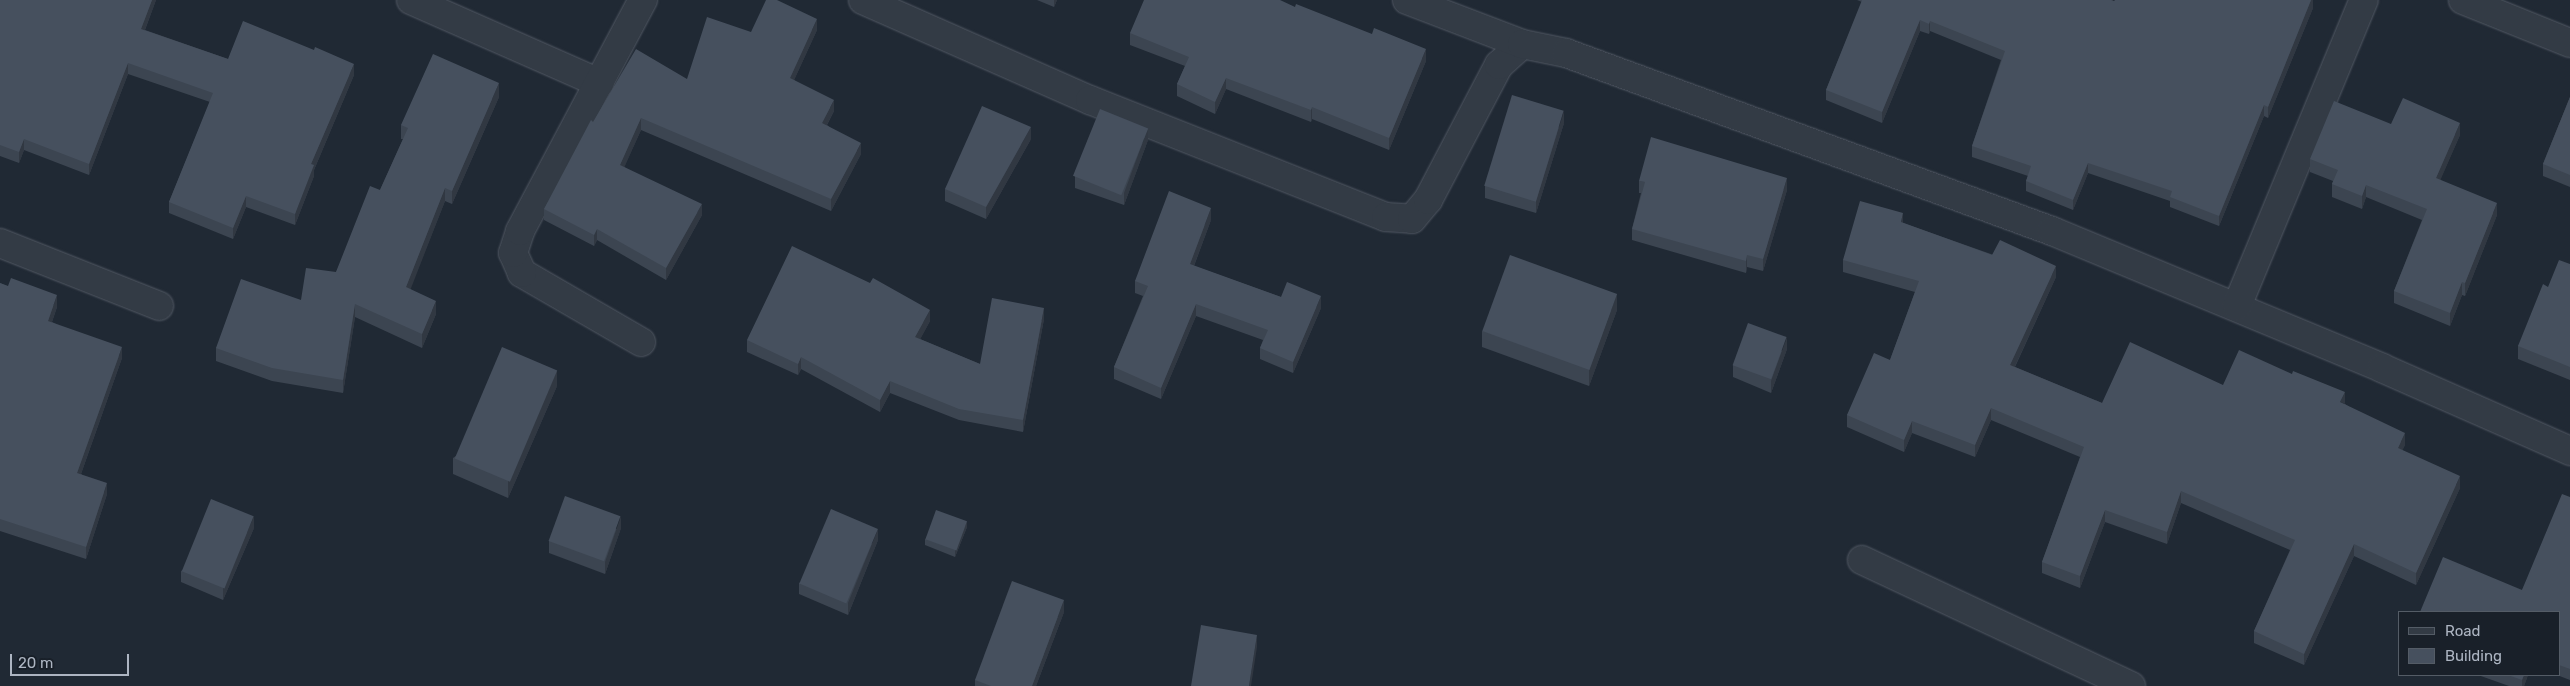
<!DOCTYPE html>
<style>
body{margin:0}
#map{position:relative;width:2570px;height:686px;overflow:hidden;background:#202934;font-family:Rubik,sans-serif}
div>[style]{position:absolute}
[style*='--x']{left:calc(var(--x)*1px);top:calc(var(--y)*1px);width:calc(var(--w)*1px);rotate:calc(var(--a)*1deg)}
.roads{filter:drop-shadow(0 0 1px #515863) drop-shadow(0 0 1px #515863)}
.minor>*{height:28px;margin:-14px;padding:0 14px;transform-origin:14px;border-radius:14px;background:#333b45}
.wall>*{inset:0;background:#3c4551}
.shaded-wall>*{inset:0;background:#313842}
.building>*{inset:0;background:#46505e;transform-origin:0 0}
span{translate:-50% -50%;white-space:nowrap;text-align:center;line-height:1.15;-webkit-text-stroke:4px #192029;paint-order:stroke}
.legend{position:absolute;left:2398px;top:611px;width:162px;height:65px;box-sizing:border-box;background:#192029;border:1px solid #545c66;margin:0;padding:6px 9px;list-style:none;font-size:15px;color:#adb5c2}
.legend li{display:flex;align-items:center;gap:10px;height:25px}
.legend b{width:25px;border:1px solid #545c66}
.scale{position:absolute;left:10px;top:654px;width:119px;height:22px;box-sizing:border-box;border:2px solid #adb5c2;border-top:0;padding-left:6px;font-size:15px;line-height:18px;white-space:nowrap;color:#adb5c2;-webkit-text-stroke:4px #192029;paint-order:stroke}
</style>
<div id="map">
<div class="roads">
<div class="minor">
<i style="--x:411;--y:0;--w:206;--a:23.8"></i>
<i style="--x:863;--y:0;--w:248;--a:23.8"></i>
<i style="--x:1090;--y:100;--w:318;--a:21.6"></i>
<i style="--x:1386;--y:217;--w:26;--a:4"></i>
<i style="--x:1412;--y:219;--w:25;--a:-50"></i>
<i style="--x:1428;--y:200;--w:153;--a:-62.3"></i>
<i style="--x:1499;--y:65;--w:31;--a:-42"></i>
<i style="--x:1407;--y:0;--w:123;--a:20.9"></i>
<i style="--x:1522;--y:44;--w:45;--a:11.6"></i>
<i style="--x:1566;--y:53;--w:518;--a:20.12"></i>
<i style="--x:2052;--y:231;--w:357;--a:22.5"></i>
<i style="--x:2382;--y:368;--w:206;--a:23.8"></i>
<i style="--x:2463;--y:0;--w:115;--a:21.9"></i>
<i style="--x:0;--y:243;--w:171;--a:21.6"></i>
<i style="--x:2237;--y:306;--w:331;--a:-67.5"></i>
<i style="--x:641;--y:342;--w:138;--a:-149.9"></i>
<i style="--x:522;--y:273;--w:22;--a:-114"></i>
<i style="--x:513;--y:253;--w:23;--a:-72"></i>
<i style="--x:520;--y:231;--w:262;--a:-62"></i>
<i style="--x:1862;--y:560;--w:297;--a:25.1"></i>
</div>
</div>
<div class="wall">
<i style="clip-path:polygon(0 0,156px 0,145px 30px,228px 59px,354px 75px,314px 170px,314px 176px,295px 225px,246px 207px,233px 239px,169px 213px,169px 202px,210px 102px,128px 74px,89px 175px,24px 150px,19px 163px,0 156px)"></i>
<i style="clip-path:polygon(1037px 0,1057px 0,1054px 7px)"></i>
<i style="clip-path:polygon(1857px 0,2111px 0,2114px 1px,2313px 0,2313px 8px,2268px 118px,2264px 116px,2219px 226px,2170px 207px,2170px 201px,2088px 173px,2073px 210px,2026px 191px,2026px 181px,2028px 176px,1972px 157px,1972px 146px,2001px 60px,1930px 31px,1929px 34px,1920px 31px,1882px 123px,1826px 100px,1826px 90px,1862px 2px)"></i>
<i style="clip-path:polygon(1295px 7px,1426px 61px,1389px 150px,1312px 119px,1311px 122px,1226px 89px,1215px 114px,1177px 96px,1177px 84px,1185px 66px,1130px 45px,1130px 33px)"></i>
<i style="clip-path:polygon(817px 30px,794px 80px,834px 111px,827px 125px,861px 154px,831px 211px,641px 130px,624px 167px,702px 215px,666px 280px,597px 240px,594px 246px,544px 220px,544px 209px,593px 122px,687px 79px,751px 32px)"></i>
<i style="clip-path:polygon(499px 97px,452px 204px,445px 201px,410px 289px,436px 314px,422px 348px,355px 317px,343px 393px,272px 381px,216px 361px,216px 348px,301px 300px,336px 272px,380px 190px,403px 139px,401px 139px,401px 125px)"></i>
<i style="clip-path:polygon(2570px 97px,2570px 187px,2543px 176px,2543px 164px)"></i>
<i style="clip-path:polygon(1564px 123px,1536px 213px,1485px 198px,1485px 186px)"></i>
<i style="clip-path:polygon(2391px 124px,2460px 135px,2440px 180px,2497px 215px,2465px 296px,2462px 295px,2450px 326px,2394px 303px,2394px 291px,2422px 220px,2366px 197px,2362px 209px,2332px 197px,2332px 184px,2333px 181px,2310px 172px,2310px 159px)"></i>
<i style="clip-path:polygon(1031px 139px,986px 219px,945px 201px,945px 189px)"></i>
<i style="clip-path:polygon(1148px 140px,1124px 205px,1075px 188px,1075px 176px)"></i>
<i style="clip-path:polygon(1639px 181px,1787px 190px,1763px 271px,1747px 267px,1746px 273px,1632px 240px,1632px 229px,1641px 193px,1639px 193px)"></i>
<i style="clip-path:polygon(1211px 220px,1194px 266px,1281px 297px,1321px 308px,1293px 373px,1260px 359px,1260px 348px,1263px 340px,1196px 316px,1161px 399px,1114px 379px,1114px 367px,1143px 296px,1135px 293px,1135px 281px)"></i>
<i style="clip-path:polygon(1903px 223px,2056px 277px,2015px 367px,2102px 403px,2223px 385px,2345px 404px,2405px 445px,2402px 450px,2460px 488px,2416px 585px,2354px 556px,2304px 665px,2254px 643px,2254px 631px,2290px 550px,2181px 503px,2167px 544px,2105px 522px,2080px 588px,2042px 573px,2042px 562px,2080px 457px,1991px 420px,1975px 457px,1912px 433px,1904px 452px,1847px 427px,1847px 415px,1890px 360px,1915px 292px,1843px 272px,1843px 260px)"></i>
<i style="clip-path:polygon(2570px 264px,2570px 380px,2518px 359px,2518px 346px)"></i>
<i style="clip-path:polygon(0 283px,57px 307px,52px 322px,122px 358px,81px 474px,107px 494px,86px 559px,0 531px)"></i>
<i style="clip-path:polygon(1617px 310px,1589px 386px,1482px 347px,1482px 331px)"></i>
<i style="clip-path:polygon(1044px 319px,1023px 432px,959px 420px,890px 393px,880px 412px,801px 369px,798px 375px,747px 352px,747px 340px,930px 321px,920px 339px,980px 364px)"></i>
<i style="clip-path:polygon(1787px 349px,1771px 393px,1733px 377px,1733px 365px)"></i>
<i style="clip-path:polygon(557px 386px,508px 498px,453px 474px,453px 458px)"></i>
<i style="clip-path:polygon(2570px 497px,2570px 680px,2557px 675px,2559px 675px,2559px 612px,2522px 590px)"></i>
<i style="clip-path:polygon(967px 527px,955px 557px,925px 545px,925px 539px)"></i>
<i style="clip-path:polygon(254px 528px,223px 600px,181px 582px,181px 571px)"></i>
<i style="clip-path:polygon(621px 528px,605px 574px,549px 553px,549px 541px)"></i>
<i style="clip-path:polygon(878px 540px,848px 615px,799px 594px,799px 583px)"></i>
<i style="clip-path:polygon(1064px 612px,1036px 686px,975px 686px,975px 680px)"></i>
<i style="clip-path:polygon(2478px 675px,2528px 675px,2524px 686px,2509px 686px)"></i>
</div>
<div class="shaded-wall">
<i style="clip-path:polygon(152px 0,156px 0,141px 40px,141px 29px)"></i>
<i style="clip-path:polygon(1054px 0,1057px 0,1054px 7px)"></i>
<i style="clip-path:polygon(2311px 0,2313px 0,2313px 8px,2268px 118px,2268px 107px)"></i>
<i style="clip-path:polygon(817px 19px,817px 30px,790px 89px,790px 78px)"></i>
<i style="clip-path:polygon(1920px 20px,1920px 31px,1882px 123px,1882px 112px)"></i>
<i style="clip-path:polygon(1930px 21px,1930px 31px,1929px 34px,1929px 24px)"></i>
<i style="clip-path:polygon(1426px 49px,1426px 61px,1389px 150px,1389px 138px)"></i>
<i style="clip-path:polygon(128px 63px,128px 74px,89px 175px,89px 164px)"></i>
<i style="clip-path:polygon(354px 64px,354px 75px,314px 170px,314px 176px,295px 225px,295px 214px,311px 164px)"></i>
<i style="clip-path:polygon(1226px 78px,1226px 89px,1215px 114px,1215px 102px)"></i>
<i style="clip-path:polygon(499px 83px,499px 97px,452px 204px,452px 191px)"></i>
<i style="clip-path:polygon(834px 100px,834px 111px,822px 134px,822px 123px)"></i>
<i style="clip-path:polygon(2264px 105px,2264px 116px,2219px 226px,2219px 216px)"></i>
<i style="clip-path:polygon(1312px 107px,1312px 119px,1311px 122px,1311px 110px)"></i>
<i style="clip-path:polygon(1564px 111px,1564px 123px,1536px 213px,1536px 201px)"></i>
<i style="clip-path:polygon(641px 118px,641px 130px,620px 177px,620px 165px)"></i>
<i style="clip-path:polygon(2460px 123px,2460px 135px,2436px 190px,2436px 178px)"></i>
<i style="clip-path:polygon(1031px 127px,1031px 139px,986px 219px,986px 207px)"></i>
<i style="clip-path:polygon(1148px 128px,1148px 140px,1124px 205px,1124px 193px)"></i>
<i style="clip-path:polygon(24px 139px,24px 150px,19px 163px,19px 152px)"></i>
<i style="clip-path:polygon(861px 143px,861px 154px,831px 211px,831px 199px)"></i>
<i style="clip-path:polygon(2088px 163px,2088px 173px,2073px 210px,2073px 200px)"></i>
<i style="clip-path:polygon(1787px 178px,1787px 190px,1763px 271px,1763px 259px)"></i>
<i style="clip-path:polygon(2366px 185px,2366px 197px,2362px 209px,2362px 196px)"></i>
<i style="clip-path:polygon(445px 188px,445px 201px,406px 301px,406px 287px)"></i>
<i style="clip-path:polygon(246px 196px,246px 207px,233px 239px,233px 228px)"></i>
<i style="clip-path:polygon(2497px 203px,2497px 215px,2465px 296px,2465px 283px)"></i>
<i style="clip-path:polygon(702px 204px,702px 215px,666px 280px,666px 268px)"></i>
<i style="clip-path:polygon(1211px 208px,1211px 220px,1190px 276px,1190px 264px)"></i>
<i style="clip-path:polygon(1903px 213px,1903px 225px,1901px 222px)"></i>
<i style="clip-path:polygon(597px 229px,597px 240px,594px 246px,594px 235px)"></i>
<i style="clip-path:polygon(1747px 255px,1747px 267px,1746px 273px,1746px 261px)"></i>
<i style="clip-path:polygon(2056px 266px,2056px 277px,2010px 377px,2010px 365px)"></i>
<i style="clip-path:polygon(2462px 282px,2462px 295px,2450px 326px,2450px 313px)"></i>
<i style="clip-path:polygon(1617px 294px,1617px 310px,1589px 386px,1589px 370px)"></i>
<i style="clip-path:polygon(57px 295px,57px 307px,48px 333px,48px 321px)"></i>
<i style="clip-path:polygon(1321px 296px,1321px 308px,1293px 373px,1293px 362px)"></i>
<i style="clip-path:polygon(436px 301px,436px 314px,422px 348px,422px 334px)"></i>
<i style="clip-path:polygon(355px 304px,355px 317px,343px 393px,343px 380px)"></i>
<i style="clip-path:polygon(1196px 304px,1196px 316px,1161px 399px,1161px 388px)"></i>
<i style="clip-path:polygon(1044px 308px,1044px 319px,1023px 432px,1023px 420px)"></i>
<i style="clip-path:polygon(930px 310px,930px 321px,915px 349px,915px 337px)"></i>
<i style="clip-path:polygon(1787px 337px,1787px 349px,1771px 393px,1771px 381px)"></i>
<i style="clip-path:polygon(122px 347px,122px 358px,77px 485px,77px 473px)"></i>
<i style="clip-path:polygon(801px 357px,801px 369px,798px 375px,798px 364px)"></i>
<i style="clip-path:polygon(557px 370px,557px 386px,508px 498px,508px 482px)"></i>
<i style="clip-path:polygon(890px 381px,890px 393px,880px 412px,880px 400px)"></i>
<i style="clip-path:polygon(2345px 392px,2345px 404px,2340px 402px)"></i>
<i style="clip-path:polygon(1991px 408px,1991px 420px,1975px 457px,1975px 445px)"></i>
<i style="clip-path:polygon(1912px 421px,1912px 433px,1904px 452px,1904px 440px)"></i>
<i style="clip-path:polygon(2405px 433px,2405px 445px,2398px 460px,2398px 448px)"></i>
<i style="clip-path:polygon(2460px 476px,2460px 488px,2416px 585px,2416px 573px)"></i>
<i style="clip-path:polygon(107px 483px,107px 494px,86px 559px,86px 547px)"></i>
<i style="clip-path:polygon(2181px 491px,2181px 503px,2167px 544px,2167px 532px)"></i>
<i style="clip-path:polygon(2105px 510px,2105px 522px,2080px 588px,2080px 576px)"></i>
<i style="clip-path:polygon(254px 516px,254px 528px,223px 600px,223px 588px)"></i>
<i style="clip-path:polygon(621px 516px,621px 528px,605px 574px,605px 562px)"></i>
<i style="clip-path:polygon(967px 521px,967px 527px,955px 557px,955px 551px)"></i>
<i style="clip-path:polygon(878px 529px,878px 540px,848px 615px,848px 603px)"></i>
<i style="clip-path:polygon(2354px 544px,2354px 556px,2304px 665px,2304px 654px)"></i>
<i style="clip-path:polygon(1064px 600px,1064px 612px,1036px 686px,1032px 686px)"></i>
<i style="clip-path:polygon(1257px 635px,1257px 647px,1251px 686px,1249px 686px)"></i>
<i style="clip-path:polygon(2524px 675px,2528px 675px,2524px 686px,2522px 686px,2522px 680px)"></i>
</div>
<div class="building">
<i style="clip-path:polygon(0 0,152px 0,141px 29px,228px 59px,243px 21px,314px 50px,315px 47px,354px 64px,311px 164px,314px 165px,295px 214px,246px 196px,233px 228px,169px 202px,213px 93px,128px 63px,89px 164px,24px 139px,19px 152px,0 145px)"></i>
<i style="clip-path:polygon(766px 0,777px 0,817px 19px,790px 78px,834px 100px,822px 123px,861px 143px,831px 199px,641px 118px,620px 165px,702px 204px,666px 268px,597px 229px,594px 235px,544px 209px,591px 120px,593px 122px,636px 49px,687px 79px,707px 17px,751px 32px)"></i>
<i style="clip-path:polygon(1144px 0,1280px 0,1295px 7px,1296px 4px,1372px 34px,1374px 28px,1426px 49px,1389px 138px,1312px 107px,1311px 110px,1226px 78px,1215px 102px,1177px 84px,1189px 57px,1130px 33px)"></i>
<i style="clip-path:polygon(1862px 0,2111px 0,2114px 1px,2115px 0,2311px 0,2268px 107px,2264px 105px,2219px 216px,2170px 197px,2172px 191px,2088px 163px,2073px 200px,2026px 181px,2031px 166px,1972px 146px,2005px 51px,1930px 21px,1929px 24px,1920px 20px,1882px 112px,1826px 90px)"></i>
<i style="clip-path:polygon(433px 54px,499px 83px,452px 191px,445px 188px,406px 287px,436px 301px,422px 334px,355px 304px,343px 380px,272px 368px,216px 348px,241px 279px,301px 300px,306px 268px,336px 272px,370px 186px,380px 190px,408px 128px,401px 125px)"></i>
<i style="left:1512px;top:95px;width:54px;height:95px;rotate:17deg"></i>
<i style="clip-path:polygon(2570px 97px,2570px 175px,2543px 164px)"></i>
<i style="clip-path:polygon(2403px 98px,2460px 123px,2436px 178px,2497px 203px,2465px 283px,2462px 282px,2450px 313px,2394px 291px,2427px 209px,2366px 185px,2362px 196px,2332px 184px,2338px 170px,2310px 159px,2334px 101px,2391px 124px)"></i>
<i style="clip-path:polygon(982px 106px,1031px 127px,986px 207px,945px 189px)"></i>
<i style="left:1100px;top:109px;width:52px;height:72px;rotate:22deg"></i>
<i style="clip-path:polygon(1651px 137px,1787px 178px,1763px 259px,1747px 255px,1746px 261px,1632px 229px,1645px 182px,1639px 181px)"></i>
<i style="clip-path:polygon(1169px 191px,1211px 208px,1190px 264px,1281px 297px,1287px 282px,1321px 296px,1293px 362px,1260px 348px,1268px 330px,1196px 304px,1161px 388px,1114px 367px,1148px 286px,1135px 281px)"></i>
<i style="clip-path:polygon(1860px 201px,1903px 213px,1901px 222px,1992px 255px,2000px 240px,2056px 266px,2010px 365px,2102px 403px,2130px 342px,2223px 385px,2239px 350px,2292px 374px,2293px 371px,2345px 392px,2340px 402px,2405px 433px,2398px 448px,2460px 476px,2416px 573px,2354px 544px,2304px 654px,2254px 631px,2295px 540px,2181px 491px,2167px 532px,2105px 510px,2080px 576px,2042px 562px,2084px 447px,1991px 408px,1975px 445px,1912px 421px,1904px 440px,1847px 415px,1874px 353px,1890px 360px,1919px 281px,1843px 260px)"></i>
<i style="clip-path:polygon(792px 246px,870px 283px,873px 278px,930px 310px,915px 337px,980px 364px,992px 298px,1044px 308px,1023px 420px,959px 409px,890px 381px,880px 400px,801px 357px,798px 364px,747px 340px)"></i>
<i style="left:1510px;top:255px;width:114px;height:81px;rotate:20deg"></i>
<i style="clip-path:polygon(2559px 260px,2570px 264px,2570px 367px,2518px 346px,2543px 284px,2548px 287px)"></i>
<i style="clip-path:polygon(11px 278px,57px 295px,48px 321px,122px 347px,77px 473px,107px 483px,86px 547px,0 519px,0 283px,8px 286px)"></i>
<i style="left:1748px;top:323px;width:41px;height:45px;rotate:20deg"></i>
<i style="left:502px;top:347px;width:60px;height:121px;rotate:23deg"></i>
<i style="clip-path:polygon(2562px 494px,2570px 497px,2570px 669px,2559px 665px,2559px 612px,2420px 612px,2443px 557px,2522px 590px)"></i>
<i style="left:565px;top:496px;width:59px;height:48px;rotate:20deg"></i>
<i style="left:211px;top:499px;width:46px;height:78px;rotate:22deg"></i>
<i style="left:831px;top:509px;width:51px;height:81px;rotate:23deg"></i>
<i style="left:936px;top:510px;width:33px;height:31px;rotate:20deg"></i>
<i style="clip-path:polygon(1012px 581px,1064px 600px,1032px 686px,991px 686px,975px 680px)"></i>
<i style="clip-path:polygon(1201px 625px,1257px 635px,1249px 686px,1191px 686px)"></i>
<i style="clip-path:polygon(2508px 675px,2524px 675px,2522px 680px)"></i>
</div>
<ul class="legend">
<li><b style="height:6px;background:#333b45"></b>Road</li>
<li><b style="height:14px;background:#46505e"></b>Building</li>
</ul>
<div class="scale">20 m</div>
</div>
